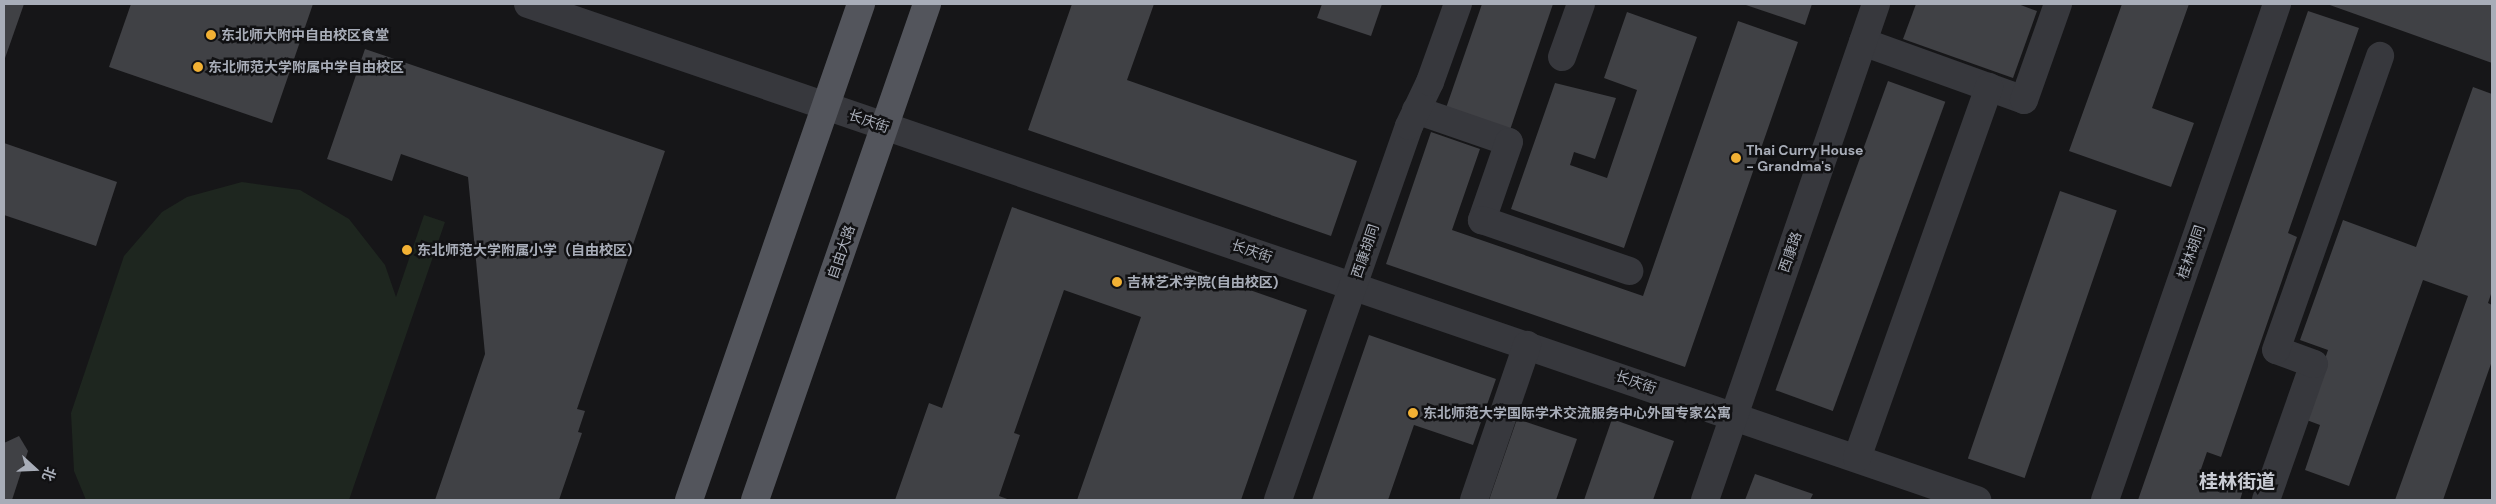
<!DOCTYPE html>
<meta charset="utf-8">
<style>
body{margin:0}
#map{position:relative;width:2496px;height:504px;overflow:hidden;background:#161618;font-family:"DM Sans","Noto Sans SC",sans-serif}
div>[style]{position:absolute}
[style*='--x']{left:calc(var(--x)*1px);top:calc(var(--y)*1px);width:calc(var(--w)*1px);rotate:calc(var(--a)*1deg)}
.green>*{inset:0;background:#1e261f}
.building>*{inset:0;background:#404145;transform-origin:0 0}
.minor>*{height:28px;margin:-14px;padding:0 14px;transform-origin:14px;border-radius:14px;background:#37383d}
.major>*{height:28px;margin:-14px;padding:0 14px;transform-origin:14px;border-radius:14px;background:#53555c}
.dots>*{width:14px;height:14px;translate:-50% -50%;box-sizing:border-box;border:2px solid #111113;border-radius:50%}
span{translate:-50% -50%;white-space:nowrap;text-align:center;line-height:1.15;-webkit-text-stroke:5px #111113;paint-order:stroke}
.poi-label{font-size:14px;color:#a8adb8;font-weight:700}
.left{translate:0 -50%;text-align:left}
.street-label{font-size:14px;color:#a8adb8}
.district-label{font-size:19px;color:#c9ccd4;font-weight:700}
.frame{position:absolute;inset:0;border:5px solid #a8adb8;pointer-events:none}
.north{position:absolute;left:10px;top:444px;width:50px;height:50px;-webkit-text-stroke:4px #111113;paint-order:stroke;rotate:110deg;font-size:14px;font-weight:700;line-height:20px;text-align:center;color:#a8adb8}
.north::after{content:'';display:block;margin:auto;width:18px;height:22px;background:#a8adb8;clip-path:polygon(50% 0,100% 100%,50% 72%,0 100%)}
</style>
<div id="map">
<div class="green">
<i style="clip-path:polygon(242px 182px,300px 190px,349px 219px,385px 265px,396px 297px,424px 215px,445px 222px,349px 500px,86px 500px,74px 471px,71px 413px,124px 256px,162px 212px,187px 197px)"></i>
</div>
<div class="building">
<i style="clip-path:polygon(4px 4px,24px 4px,4px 61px)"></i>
<i style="clip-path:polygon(131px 4px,313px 4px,272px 123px,109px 67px)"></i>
<i style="clip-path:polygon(1072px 4px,1154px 4px,1127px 80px,1357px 161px,1331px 236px,1028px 130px)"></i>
<i style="clip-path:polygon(1322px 4px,1382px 4px,1371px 36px,1317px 18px)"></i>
<i style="clip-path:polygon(1482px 4px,1553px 4px,1510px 130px,1446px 108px)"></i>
<i style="clip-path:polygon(1743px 4px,1812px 4px,1805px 25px)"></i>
<i style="clip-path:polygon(1916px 4px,2018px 4px,2037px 11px,2013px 78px,1903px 39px)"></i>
<i style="clip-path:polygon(2122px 4px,2189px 4px,2152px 108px,2194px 123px,2171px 187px,2069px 151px)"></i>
<i style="clip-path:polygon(2327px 4px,2492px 4px,2492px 63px,2456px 50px)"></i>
<i style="clip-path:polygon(2308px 11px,2359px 28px,2288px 233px,2297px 237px,2221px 457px,2207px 452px,2200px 472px,2244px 487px,2240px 500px,2138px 500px)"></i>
<i style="clip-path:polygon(1627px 12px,1697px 37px,1624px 248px,1511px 209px,1555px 83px,1616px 98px,1595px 159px,1574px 152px,1570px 165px,1607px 178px,1637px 90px,1604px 78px)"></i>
<i style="clip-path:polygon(1738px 21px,1798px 42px,1685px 367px,1386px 264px,1431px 132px,1480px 149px,1452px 230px,1643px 296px)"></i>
<i style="clip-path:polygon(365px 49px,665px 151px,577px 409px,585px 411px,578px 432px,582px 433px,559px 500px,435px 500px,485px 354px,468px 177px,401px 154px,392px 181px,327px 159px)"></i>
<i style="left:1888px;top:81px;width:61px;height:329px;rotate:20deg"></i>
<i style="clip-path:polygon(2473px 87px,2492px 94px,2492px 291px,2488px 303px,2492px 305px,2492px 361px,2443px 500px,2395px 500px,2468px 296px,2423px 280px,2349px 486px,2305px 470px,2320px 425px,2304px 419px,2328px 350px,2300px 340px,2343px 220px,2416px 247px)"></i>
<i style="clip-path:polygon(4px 143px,117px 182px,96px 246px,4px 215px)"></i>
<i style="left:2060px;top:191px;width:60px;height:283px;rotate:19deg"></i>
<i style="clip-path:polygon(1012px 207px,1307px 310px,1241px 500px,1077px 500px,1141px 317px,1064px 290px,1014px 433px,1020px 435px,999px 496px,1010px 500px,895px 500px,929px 403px,942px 408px)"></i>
<i style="clip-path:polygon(1369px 335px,1496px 379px,1473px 445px,1414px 425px,1388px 500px,1312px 500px)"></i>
<i style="clip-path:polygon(1517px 419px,1577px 439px,1556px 500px,1489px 500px)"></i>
<i style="clip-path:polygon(1612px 419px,1674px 441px,1653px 500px,1584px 500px)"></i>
<i style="clip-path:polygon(19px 436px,28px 451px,12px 500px,4px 500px,4px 443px)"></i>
<i style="clip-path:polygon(1755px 474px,1813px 494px,1810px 500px,1745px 500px)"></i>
</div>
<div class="minor">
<i style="--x:528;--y:4;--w:1532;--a:18.9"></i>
<i style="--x:1863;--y:42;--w:171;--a:19.8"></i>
<i style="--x:2024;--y:100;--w:102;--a:-70.5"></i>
<i style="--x:1562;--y:57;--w:56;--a:-70.3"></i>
<i style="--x:1416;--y:110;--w:98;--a:19"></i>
<i style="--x:1509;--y:142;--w:83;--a:109.1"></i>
<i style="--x:1482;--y:220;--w:156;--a:19.1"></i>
<i style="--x:1857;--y:458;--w:394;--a:-70.4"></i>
<i style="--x:1278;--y:500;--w:396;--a:-70.7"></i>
<i style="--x:1409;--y:126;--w:49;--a:-64.5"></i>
<i style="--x:1430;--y:82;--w:83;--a:-70.3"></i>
<i style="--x:1474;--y:500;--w:164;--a:-71.1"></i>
<i style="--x:1705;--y:500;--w:525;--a:-70.98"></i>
<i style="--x:2105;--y:500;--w:525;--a:-70.87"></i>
<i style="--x:2266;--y:500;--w:144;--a:-70.6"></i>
<i style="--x:2314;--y:364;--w:40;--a:-159.8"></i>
<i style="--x:2276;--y:350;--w:312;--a:-70.5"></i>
</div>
<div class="major">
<i style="--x:689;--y:500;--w:525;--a:-70.87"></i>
<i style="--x:755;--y:500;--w:525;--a:-70.87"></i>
</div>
<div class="dots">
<i style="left:211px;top:35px;background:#f2b134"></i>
<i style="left:198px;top:67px;background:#f2b134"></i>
<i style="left:1736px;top:158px;background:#f2b134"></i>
<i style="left:407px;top:250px;background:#f2b134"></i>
<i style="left:1117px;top:282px;background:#f2b134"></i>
<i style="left:1413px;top:413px;background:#f2b134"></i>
</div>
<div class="poi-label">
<span class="left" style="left:221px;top:35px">东北师大附中自由校区食堂</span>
<span class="left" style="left:208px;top:67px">东北师范大学附属中学自由校区</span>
<span class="left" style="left:1746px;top:158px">Thai Curry House<br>- Grandma's</span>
<span class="left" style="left:417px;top:250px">东北师范大学附属小学（自由校区）</span>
<span class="left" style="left:1127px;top:282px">吉林艺术学院(自由校区)</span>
<span class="left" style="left:1423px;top:413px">东北师范大学国际学术交流服务中心外国专家公寓</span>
</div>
<div class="street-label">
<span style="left:869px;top:121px;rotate:19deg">长庆街</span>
<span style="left:1252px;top:251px;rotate:19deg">长庆街</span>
<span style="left:1365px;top:251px;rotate:-71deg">西康胡同</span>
<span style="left:841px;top:252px;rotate:-71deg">自由大路</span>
<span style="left:1790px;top:252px;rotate:-71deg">西康路</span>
<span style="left:2191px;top:252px;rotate:-71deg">桂林胡同</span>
<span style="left:1636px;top:382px;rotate:19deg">长庆街</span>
</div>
<div class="district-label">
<span style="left:2237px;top:482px">桂林街道</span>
</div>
<div class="frame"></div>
<div class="north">北</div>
</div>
